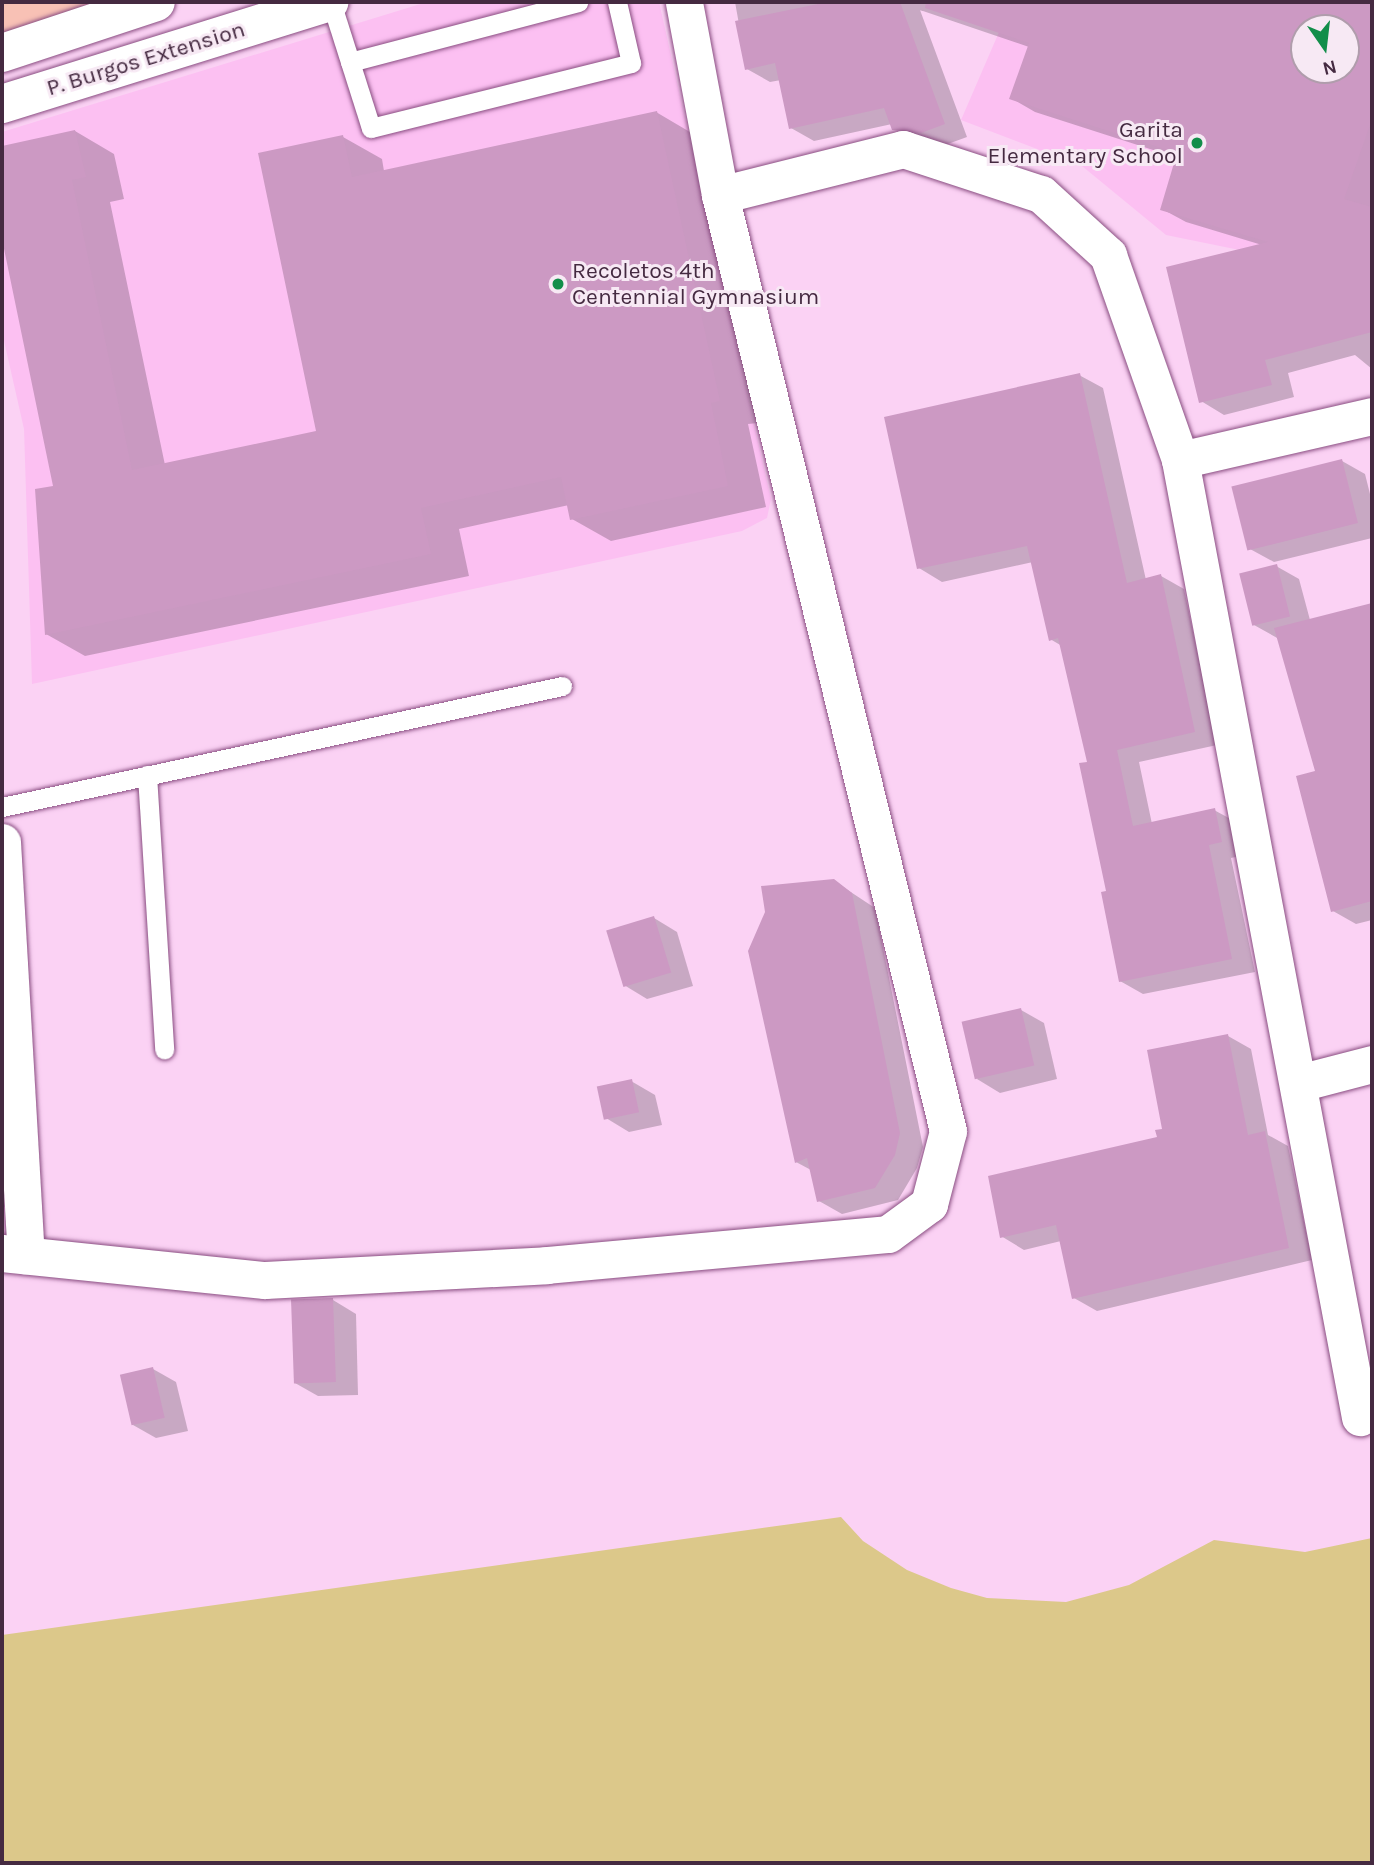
<!DOCTYPE html>
<style>
body{margin:0}
#map{position:relative;width:1374px;height:1865px;overflow:hidden;background:#fbd2f4;font-family:Karla,sans-serif}
div>[style]{position:absolute}
[style*='--x']{left:calc(var(--x)*1px);top:calc(var(--y)*1px);width:calc(var(--w)*1px);rotate:calc(var(--a)*1deg)}
.built>*{inset:0;background:#fcc0f2}
.green>*{inset:0;background:#f8c1b5}
.water>*{inset:0;background:#dcc88a}
.shadow>*{inset:0;background:#0003}
.building>*{inset:0;background:#cc99c3;transform-origin:0 0}
.roads{filter:drop-shadow(0 0 2px #894d81) drop-shadow(0 0 2px #894d81)}
.service>*{height:19px;margin:-9.5px;padding:0 9.5px;transform-origin:9.5px;border-radius:9.5px;background:#fff}
.minor>*{height:37px;margin:-18.5px;padding:0 18.5px;transform-origin:18.5px;border-radius:18.5px;background:#fff}
.secondary>*{height:38px;margin:-19px;padding:0 19px;transform-origin:19px;border-radius:19px;background:#fff}
.dots>*{width:19px;height:19px;translate:-50% -50%;box-sizing:border-box;border:4px solid #f7e9f4;border-radius:50%}
span{translate:-50% -50%;white-space:nowrap;text-align:center;line-height:1.15;-webkit-text-stroke:6px #f7e9f4;paint-order:stroke}
.street-label{font-size:23px;color:#452a41}
.poi-label{font-size:23px;color:#452a41}
.right{translate:-100% -50%;text-align:right}
.left{translate:0 -50%;text-align:left}
.frame{position:absolute;inset:0;border:4px solid #452a41;pointer-events:none}
.north{position:absolute;left:1290px;top:14px;width:70px;height:70px;box-sizing:border-box;background:#f7e9f4;border:2px solid #b09dac;border-radius:50%;rotate:166deg;font-size:19px;font-weight:700;line-height:28px;text-align:center;color:#452a41}
.north::after{content:'';display:block;margin:auto;width:24px;height:32px;background:#128e4a;clip-path:polygon(50% 0,100% 100%,50% 72%,0 100%)}
</style>
<div id="map">
<div class="built">
<i style="clip-path:polygon(427px 2px,659px 2px,771px 499px,767px 518px,742px 531px,32px 684px,24px 429px,2px 332px,2px 132px)"></i>
<i style="clip-path:polygon(evenodd,1012px 2px,1372px 2px,1372px 277px,1166px 235px,1082px 166px,961px 120px,1012px 2px,1304px 28px,1346px 28px,1346px 70px,1304px 70px,1304px 28px)"></i>
</div>
<div class="green">
<i style="clip-path:polygon(2px 2px,113px 2px,2px 37px)"></i>
</div>
<div class="water">
<i style="clip-path:polygon(841px 1517px,863px 1541px,907px 1570px,951px 1588px,987px 1598px,1066px 1602px,1129px 1585px,1214px 1540px,1305px 1552px,1372px 1538px,1372px 1863px,2px 1863px,2px 1635px)"></i>
</div>
<div class="shadow">
<i style="clip-path:polygon(evenodd,735px 2px,1355px 2px,1372px 8px,1372px 369px,1355px 355px,1288px 373px,1294px 397px,1224px 415px,1201px 401px,1262px 245px,1186px 222px,1162px 209px,1178px 158px,1035px 112px,1011px 98px,1029px 47px,920px 10px,967px 137px,945px 145px,917px 142px,892px 124px,814px 141px,791px 128px,781px 80px,770px 82px,747px 69px,735px 2px,1304px 28px,1346px 28px,1346px 70px,1304px 70px,1304px 28px)"></i>
<i style="clip-path:polygon(656px 112px,695px 135px,758px 423px,748px 424px,766px 507px,611px 541px,572px 519px,569px 505px,459px 529px,469px 576px,85px 656px,46px 634px,55px 487px,2px 221px,2px 148px,75px 131px,114px 154px,124px 199px,110px 202px,165px 465px,318px 432px,343px 137px,382px 159px,384px 171px)"></i>
<i style="clip-path:polygon(1079px 375px,1103px 388px,1146px 580px,1161px 576px,1184px 589px,1217px 745px,1139px 762px,1152px 824px,1214px 810px,1238px 823px,1245px 855px,1231px 858px,1255px 972px,1143px 994px,1120px 981px,1089px 763px,1062px 646px,1050px 639px,1033px 562px,942px 582px,919px 568px)"></i>
<i style="clip-path:polygon(1342px 461px,1365px 474px,1372px 502px,1372px 538px,1274px 562px,1250px 549px)"></i>
<i style="clip-path:polygon(1276px 566px,1299px 579px,1310px 620px,1372px 608px,1372px 920px,1356px 924px,1333px 911px,1317px 773px,1279px 639px,1254px 625px)"></i>
<i style="clip-path:polygon(834px 881px,875px 908px,923px 1147px,917px 1168px,898px 1200px,842px 1214px,819px 1201px,811px 1170px,796px 1162px)"></i>
<i style="clip-path:polygon(654px 918px,677px 932px,693px 986px,647px 999px,624px 985px)"></i>
<i style="clip-path:polygon(1021px 1010px,1044px 1023px,1057px 1079px,1000px 1093px,977px 1079px)"></i>
<i style="clip-path:polygon(1228px 1036px,1251px 1049px,1268px 1135px,1288px 1146px,1312px 1260px,1097px 1311px,1074px 1298px,1061px 1241px,1024px 1250px,1001px 1236px,1159px 1139px)"></i>
<i style="clip-path:polygon(631px 1081px,655px 1095px,662px 1125px,629px 1132px,606px 1118px)"></i>
<i style="clip-path:polygon(2px 1136px,13px 1206px,2px 1207px)"></i>
<i style="clip-path:polygon(333px 1300px,356px 1314px,358px 1395px,318px 1396px,295px 1383px)"></i>
<i style="clip-path:polygon(153px 1369px,176px 1382px,188px 1431px,156px 1438px,133px 1425px)"></i>
</div>
<div class="building">
<i style="clip-path:polygon(828px 2px,900px 2px,945px 124px,921px 133px,892px 130px,884px 108px,789px 129px,775px 63px,745px 70px,735px 21px)"></i>
<i style="clip-path:polygon(evenodd,926px 2px,1372px 2px,1372px 119px,1344px 199px,1372px 207px,1372px 332px,1265px 360px,1272px 385px,1199px 403px,1166px 267px,1268px 242px,1160px 210px,1177px 153px,1009px 99px,1029px 43px,925px 8px,926px 2px,1304px 28px,1346px 28px,1346px 70px,1304px 70px,1304px 28px)"></i>
<i style="clip-path:polygon(657px 111px,720px 401px,711px 403px,728px 486px,570px 520px,561px 477px,421px 508px,431px 554px,45px 635px,35px 489px,53px 486px,2px 239px,2px 146px,75px 130px,86px 177px,72px 180px,132px 470px,316px 431px,258px 153px,343px 135px,352px 177px)"></i>
<i style="clip-path:polygon(1080px 373px,1127px 583px,1161px 574px,1195px 732px,1117px 750px,1133px 826px,1215px 808px,1222px 842px,1209px 845px,1232px 959px,1119px 982px,1101px 892px,1106px 891px,1079px 763px,1087px 762px,1058px 638px,1049px 641px,1027px 546px,917px 569px,884px 417px)"></i>
<i style="left:1342px;top:459px;width:66px;height:114px;rotate:76deg"></i>
<i style="left:1277px;top:564px;width:54px;height:39px;rotate:76deg"></i>
<i style="clip-path:polygon(1372px 603px,1372px 901px,1331px 912px,1296px 776px,1315px 771px,1274px 628px)"></i>
<i style="clip-path:polygon(834px 879px,852px 893px,900px 1133px,895px 1155px,875px 1188px,817px 1202px,807px 1158px,795px 1163px,748px 951px,765px 912px,761px 886px)"></i>
<i style="left:654px;top:916px;width:59px;height:50px;rotate:73deg"></i>
<i style="left:1021px;top:1008px;width:59px;height:61px;rotate:77deg"></i>
<i style="clip-path:polygon(1228px 1034px,1248px 1135px,1265px 1131px,1289px 1248px,1072px 1299px,1056px 1225px,1000px 1238px,988px 1176px,1157px 1137px,1155px 1130px,1162px 1129px,1147px 1050px)"></i>
<i style="left:632px;top:1079px;width:34px;height:36px;rotate:78deg"></i>
<i style="left:333px;top:1298px;width:84px;height:42px;rotate:88deg"></i>
<i style="left:153px;top:1367px;width:52px;height:34px;rotate:77deg"></i>
</div>
<div class="roads">
<div class="service">
<i style="--x:331;--y:2;--w:132;--a:72.4"></i>
<i style="--x:371;--y:128;--w:268;--a:-14"></i>
<i style="--x:631;--y:63;--w:63;--a:-102.9"></i>
<i style="--x:350;--y:62;--w:236;--a:-14.7"></i>
<i style="--x:147;--y:775;--w:275;--a:86.4"></i>
<i style="--x:2;--y:807;--w:573;--a:-12.19"></i>
</div>
<div class="minor">
<i style="--x:720;--y:195;--w:189;--a:-14.1"></i>
<i style="--x:903;--y:149;--w:145;--a:18.1"></i>
<i style="--x:1041;--y:194;--w:91;--a:42.3"></i>
<i style="--x:1108;--y:255;--w:217;--a:70.6"></i>
<i style="--x:1180;--y:460;--w:974;--a:79.35"></i>
<i style="--x:1180;--y:460;--w:197;--a:-12.9"></i>
<i style="--x:2;--y:842;--w:414;--a:86.7"></i>
<i style="--x:1299;--y:1083;--w:75;--a:-14.6"></i>
<i style="--x:2;--y:1253;--w:264;--a:5.9"></i>
<i style="--x:265;--y:1280;--w:282;--a:-3"></i>
<i style="--x:547;--y:1265;--w:342;--a:-5.2"></i>
<i style="--x:888;--y:1234;--w:51;--a:-36.2"></i>
<i style="--x:929;--y:1204;--w:75;--a:-75.4"></i>
<i style="--x:948;--y:1131;--w:963;--a:-103.69"></i>
<i style="--x:720;--y:195;--w:196;--a:-100.6"></i>
</div>
<div class="secondary">
<i style="--x:2;--y:53;--w:162;--a:-18.3"></i>
<i style="--x:2;--y:104;--w:343;--a:-17.3"></i>
</div>
</div>
<div class="dots">
<i style="left:1197px;top:143px;background:#128e4a"></i>
<i style="left:558px;top:284px;background:#128e4a"></i>
</div>
<div class="street-label">
<span style="left:146px;top:59px;rotate:-17deg">P. Burgos Extension</span>
</div>
<div class="poi-label">
<span class="right" style="left:1183px;top:143px">Garita<br>Elementary School</span>
<span class="left" style="left:572px;top:284px">Recoletos 4th<br>Centennial Gymnasium</span>
</div>
<div class="frame"></div>
<div class="north">N</div>
</div>
